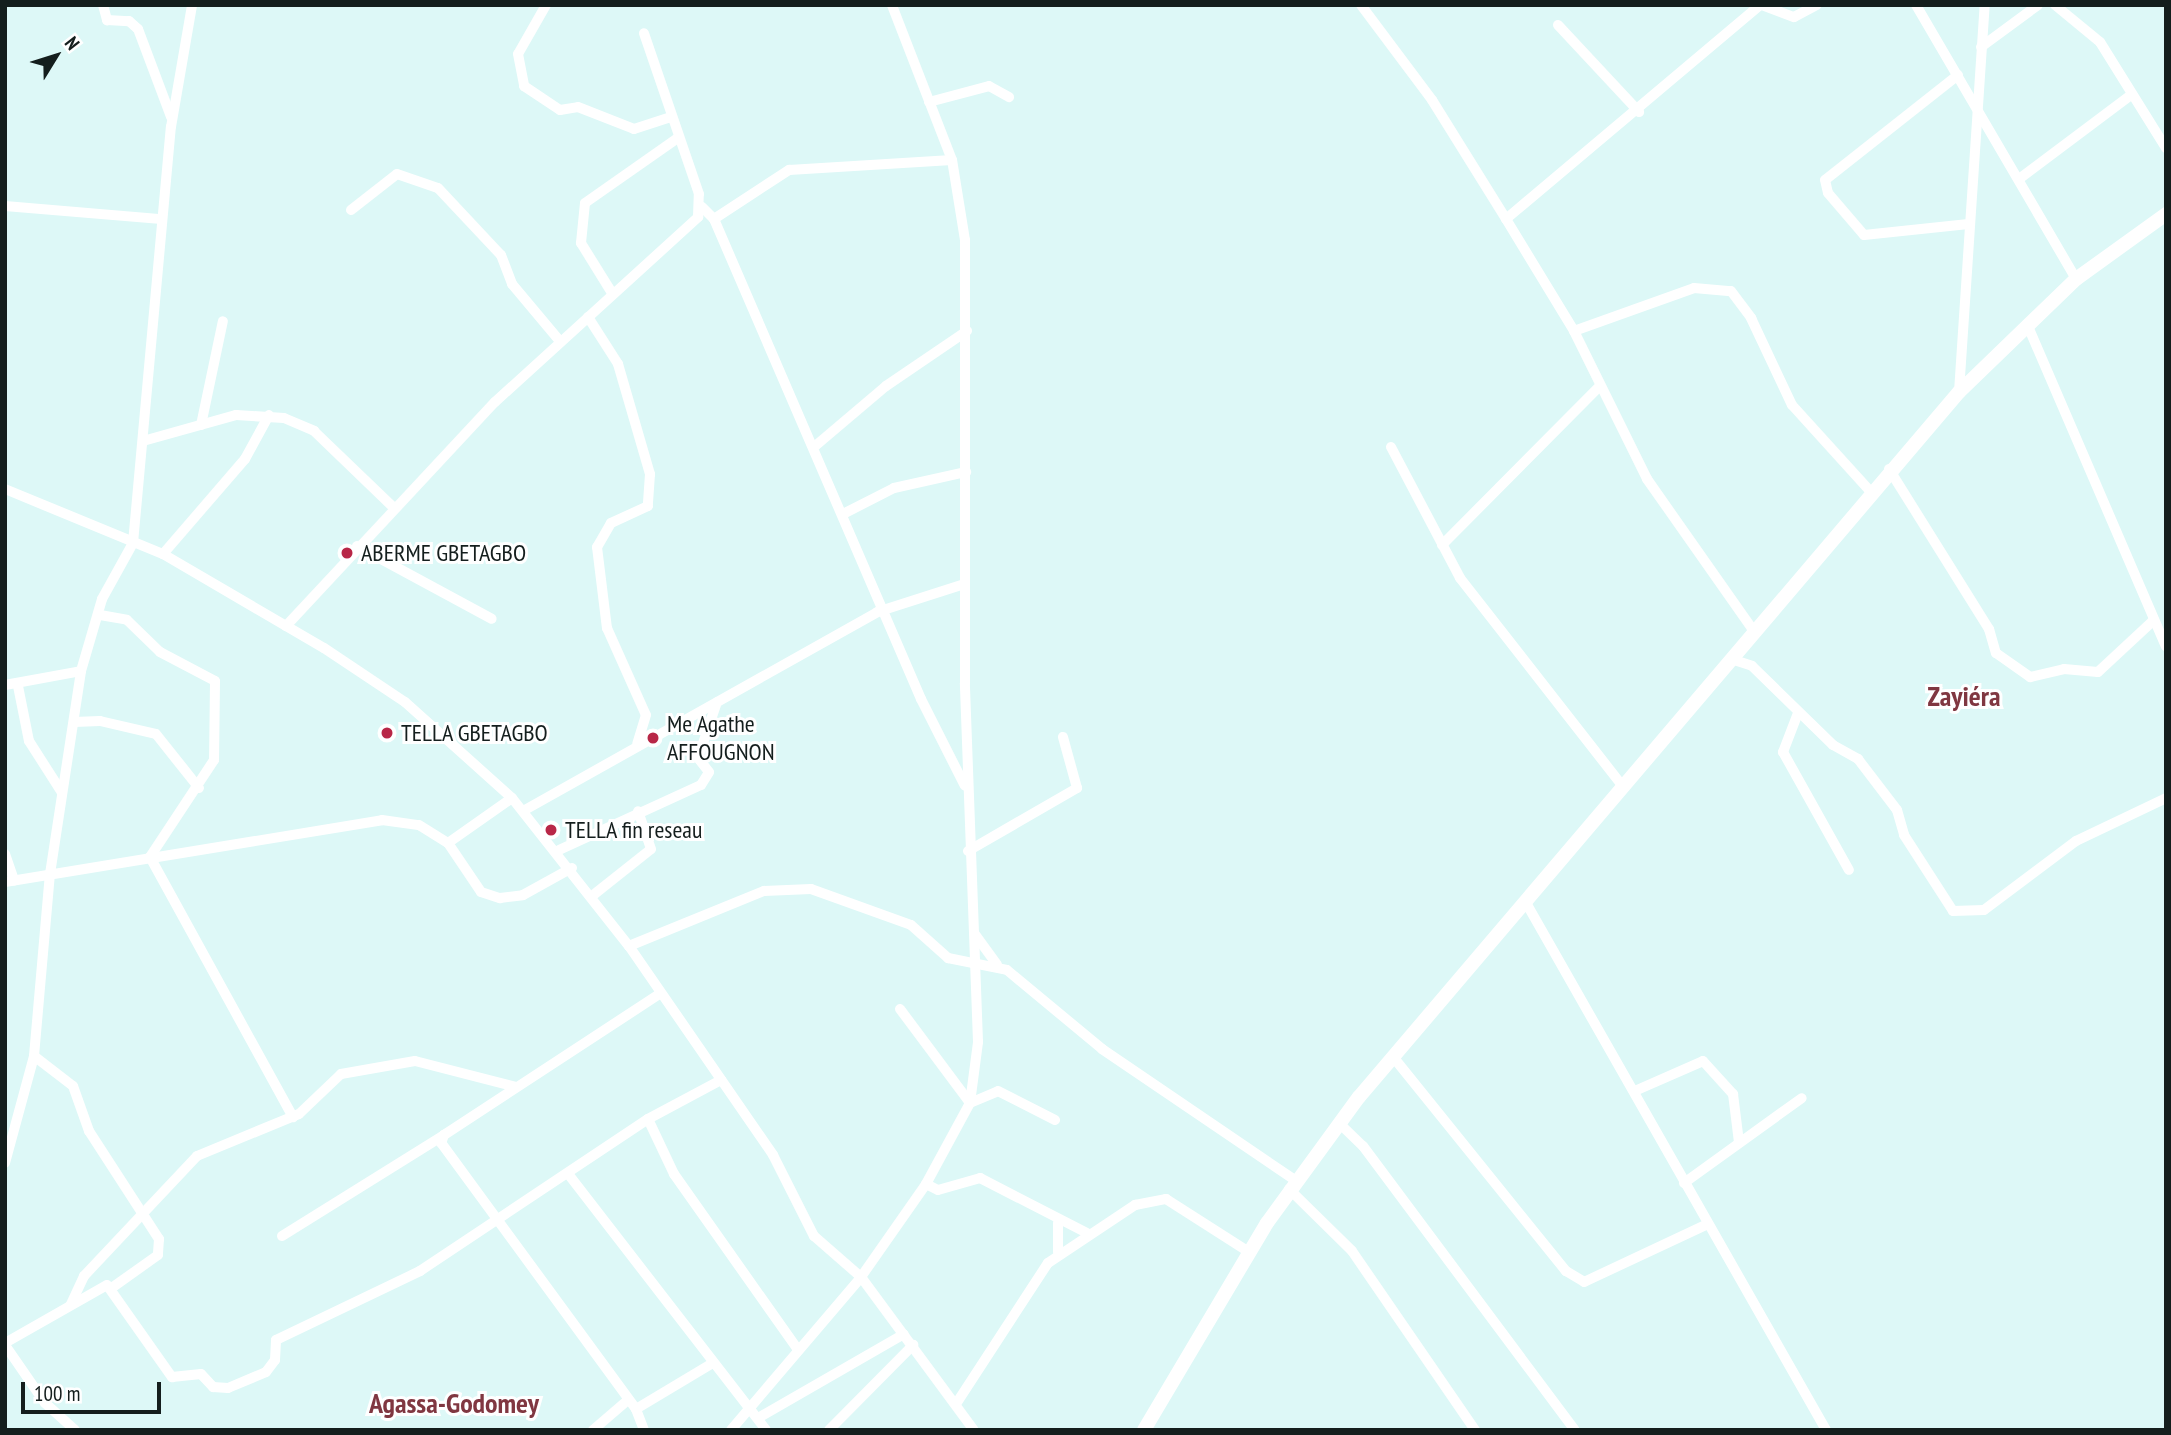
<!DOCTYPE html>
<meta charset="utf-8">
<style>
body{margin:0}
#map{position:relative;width:2171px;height:1435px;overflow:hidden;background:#ddf8f7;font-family:"PT Sans Narrow",sans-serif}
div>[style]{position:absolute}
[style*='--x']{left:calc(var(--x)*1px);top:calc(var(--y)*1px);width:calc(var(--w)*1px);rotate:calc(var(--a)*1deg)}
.street>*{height:10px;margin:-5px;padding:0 5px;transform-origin:5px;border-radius:5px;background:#fff}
.secondary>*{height:14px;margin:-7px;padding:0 7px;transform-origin:7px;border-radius:7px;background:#fff}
.dots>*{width:19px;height:19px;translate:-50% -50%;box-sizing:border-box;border:4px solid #fff;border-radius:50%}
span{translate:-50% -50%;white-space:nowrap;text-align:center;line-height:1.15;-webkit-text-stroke:6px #fff;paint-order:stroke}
.poi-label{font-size:24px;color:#141e1d}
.left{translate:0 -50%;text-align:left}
.quarter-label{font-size:28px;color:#803741;font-weight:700}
.frame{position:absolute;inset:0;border:7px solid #141e1d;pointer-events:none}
.north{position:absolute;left:21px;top:21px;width:70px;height:70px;-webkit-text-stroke:5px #fff;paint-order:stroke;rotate:52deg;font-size:19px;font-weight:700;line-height:28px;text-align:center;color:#141e1d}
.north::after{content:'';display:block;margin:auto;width:24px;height:32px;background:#141e1d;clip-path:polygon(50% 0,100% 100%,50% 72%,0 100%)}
.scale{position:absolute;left:21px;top:1382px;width:140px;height:32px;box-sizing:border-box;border:4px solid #141e1d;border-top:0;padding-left:9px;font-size:21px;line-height:24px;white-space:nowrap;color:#141e1d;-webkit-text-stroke:5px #fff;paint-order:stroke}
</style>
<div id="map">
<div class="street">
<i style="--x:103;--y:5;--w:16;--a:75"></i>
<i style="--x:107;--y:20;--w:22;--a:3"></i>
<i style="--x:129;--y:21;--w:12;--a:42"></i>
<i style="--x:138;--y:29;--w:94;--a:69.4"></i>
<i style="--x:546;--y:5;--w:56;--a:119.7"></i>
<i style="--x:518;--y:54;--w:33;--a:79"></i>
<i style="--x:524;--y:86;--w:43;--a:33.7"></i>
<i style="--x:560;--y:110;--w:18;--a:-9"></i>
<i style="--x:578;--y:107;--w:60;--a:21.4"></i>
<i style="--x:634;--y:129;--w:38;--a:-18"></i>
<i style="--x:1361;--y:5;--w:119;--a:53.2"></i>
<i style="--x:1432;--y:100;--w:140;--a:58.1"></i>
<i style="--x:1506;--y:219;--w:131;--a:58.7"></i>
<i style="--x:1574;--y:331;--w:165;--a:63.7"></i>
<i style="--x:1647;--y:479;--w:184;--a:54.9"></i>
<i style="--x:1762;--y:5;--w:34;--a:21"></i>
<i style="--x:1794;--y:17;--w:26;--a:-28"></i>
<i style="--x:1916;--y:5;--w:317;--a:59.7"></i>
<i style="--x:2055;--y:5;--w:58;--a:39.4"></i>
<i style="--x:2100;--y:42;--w:125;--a:58.1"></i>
<i style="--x:1558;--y:25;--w:119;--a:47"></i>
<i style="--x:1981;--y:47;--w:71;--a:-36.4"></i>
<i style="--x:1958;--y:75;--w:169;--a:141.7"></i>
<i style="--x:1825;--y:180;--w:13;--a:77"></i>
<i style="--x:1828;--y:193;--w:55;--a:49.4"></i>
<i style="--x:1864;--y:235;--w:105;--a:-6"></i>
<i style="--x:929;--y:102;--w:62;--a:-14.9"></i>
<i style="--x:989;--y:86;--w:23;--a:29"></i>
<i style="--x:2019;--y:179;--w:140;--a:-36.9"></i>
<i style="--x:5;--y:206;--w:157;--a:4.8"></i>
<i style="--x:702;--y:207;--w:17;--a:45"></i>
<i style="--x:714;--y:219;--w:523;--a:66.67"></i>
<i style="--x:921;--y:699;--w:97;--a:63.2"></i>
<i style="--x:351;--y:210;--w:58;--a:-38"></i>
<i style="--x:397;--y:174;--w:43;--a:18.9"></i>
<i style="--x:438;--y:188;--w:92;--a:46.8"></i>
<i style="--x:501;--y:255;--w:31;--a:69"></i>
<i style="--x:512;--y:284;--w:73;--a:50"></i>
<i style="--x:714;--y:219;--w:90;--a:-33.2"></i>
<i style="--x:789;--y:170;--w:163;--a:-3.5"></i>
<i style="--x:1506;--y:219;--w:332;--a:-40.1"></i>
<i style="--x:612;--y:293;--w:59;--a:-121.8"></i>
<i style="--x:581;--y:243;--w:40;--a:-84.3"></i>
<i style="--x:585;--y:203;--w:113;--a:-35"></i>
<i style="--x:588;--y:317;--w:56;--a:57.4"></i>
<i style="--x:618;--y:364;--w:115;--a:73.8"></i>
<i style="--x:650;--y:474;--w:32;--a:94"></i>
<i style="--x:648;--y:506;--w:41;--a:155.3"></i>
<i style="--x:611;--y:523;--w:28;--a:120"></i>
<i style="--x:597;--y:547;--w:82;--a:83"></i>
<i style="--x:607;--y:628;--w:95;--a:65.9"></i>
<i style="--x:646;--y:715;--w:30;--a:107"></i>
<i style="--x:2027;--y:324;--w:351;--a:66.7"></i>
<i style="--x:1574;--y:331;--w:127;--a:-19.7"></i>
<i style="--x:1694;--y:288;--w:37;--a:5"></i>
<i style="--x:1731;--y:291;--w:34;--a:53"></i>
<i style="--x:1751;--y:318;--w:96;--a:64.8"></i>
<i style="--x:1792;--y:405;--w:116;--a:47.8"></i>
<i style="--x:1959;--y:392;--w:388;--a:-86.2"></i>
<i style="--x:201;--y:425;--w:106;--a:-78.1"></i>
<i style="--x:143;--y:441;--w:97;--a:-15.6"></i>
<i style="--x:236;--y:415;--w:48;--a:3.6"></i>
<i style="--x:284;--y:418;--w:33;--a:23"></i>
<i style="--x:314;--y:431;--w:111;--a:43.9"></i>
<i style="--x:814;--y:447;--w:94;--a:-40.3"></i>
<i style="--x:886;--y:386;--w:98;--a:-34.2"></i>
<i style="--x:1391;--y:447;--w:148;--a:62.2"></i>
<i style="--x:1460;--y:578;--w:263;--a:52"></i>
<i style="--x:1889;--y:469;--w:189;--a:58"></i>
<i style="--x:1989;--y:629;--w:25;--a:74"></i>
<i style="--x:1996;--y:653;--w:42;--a:35.2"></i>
<i style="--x:2030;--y:677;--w:35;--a:-13"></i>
<i style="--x:2064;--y:669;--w:34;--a:5"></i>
<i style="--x:2098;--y:672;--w:76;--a:-42.9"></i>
<i style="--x:5;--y:489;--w:171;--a:22.4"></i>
<i style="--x:163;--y:554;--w:186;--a:30.3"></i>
<i style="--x:324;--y:648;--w:97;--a:33.7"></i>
<i style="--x:405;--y:702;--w:144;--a:41.9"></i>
<i style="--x:512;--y:798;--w:189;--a:51.7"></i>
<i style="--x:629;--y:946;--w:254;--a:55.4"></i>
<i style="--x:773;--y:1155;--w:91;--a:63.2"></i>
<i style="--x:814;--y:1236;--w:62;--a:41.1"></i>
<i style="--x:861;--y:1277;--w:190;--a:53.6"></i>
<i style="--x:843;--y:514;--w:57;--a:-27"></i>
<i style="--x:894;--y:488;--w:74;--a:-12.5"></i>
<i style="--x:1442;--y:545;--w:224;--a:-45.2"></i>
<i style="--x:357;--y:546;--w:153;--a:28.4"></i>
<i style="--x:163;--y:554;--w:125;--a:-49.2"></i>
<i style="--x:245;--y:459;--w:50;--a:-61.4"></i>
<i style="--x:100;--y:615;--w:27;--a:10"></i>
<i style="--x:127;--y:620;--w:46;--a:44.1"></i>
<i style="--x:160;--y:652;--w:62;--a:27.8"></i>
<i style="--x:215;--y:681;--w:79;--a:90.7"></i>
<i style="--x:214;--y:760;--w:116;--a:123.4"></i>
<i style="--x:150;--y:857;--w:297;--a:61.2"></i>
<i style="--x:286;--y:626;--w:306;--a:-47"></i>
<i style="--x:495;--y:402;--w:275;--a:-42.3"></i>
<i style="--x:698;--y:217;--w:23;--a:-88"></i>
<i style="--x:699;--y:194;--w:170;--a:-108.9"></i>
<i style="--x:1731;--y:659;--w:22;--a:18"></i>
<i style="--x:1752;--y:666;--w:113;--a:44.3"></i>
<i style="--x:1833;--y:745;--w:29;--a:29"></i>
<i style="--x:1858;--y:759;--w:64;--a:52.6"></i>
<i style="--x:1897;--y:810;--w:26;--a:74"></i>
<i style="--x:1904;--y:835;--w:90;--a:57.2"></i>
<i style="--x:1953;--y:911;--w:31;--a:-2"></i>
<i style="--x:1984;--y:910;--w:115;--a:-36.9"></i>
<i style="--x:2076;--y:841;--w:100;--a:-25.5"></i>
<i style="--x:5;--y:685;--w:77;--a:-10.4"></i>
<i style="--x:18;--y:686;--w:56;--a:78.7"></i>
<i style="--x:29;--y:741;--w:59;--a:57.4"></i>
<i style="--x:1798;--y:713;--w:42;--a:111"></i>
<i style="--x:1783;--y:752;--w:135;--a:60.8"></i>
<i style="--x:74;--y:722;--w:26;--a:-2"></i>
<i style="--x:100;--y:721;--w:57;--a:13.1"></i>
<i style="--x:156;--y:734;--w:69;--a:51.5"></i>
<i style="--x:523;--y:811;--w:406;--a:-29.3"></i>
<i style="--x:877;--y:612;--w:91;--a:-17.8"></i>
<i style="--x:448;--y:843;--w:59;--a:56"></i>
<i style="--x:481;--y:892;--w:20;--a:18"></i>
<i style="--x:500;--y:898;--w:23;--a:-7"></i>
<i style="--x:523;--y:895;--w:56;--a:-28.9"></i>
<i style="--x:559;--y:850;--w:156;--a:-24.6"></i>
<i style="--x:701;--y:785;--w:15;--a:-58"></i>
<i style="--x:709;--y:772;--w:18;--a:-128"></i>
<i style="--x:698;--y:758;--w:59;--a:-71.3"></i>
<i style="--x:968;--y:851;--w:126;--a:-30"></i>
<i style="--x:1077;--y:788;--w:53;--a:-105.4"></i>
<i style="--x:5;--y:854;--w:28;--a:71"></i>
<i style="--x:5;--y:882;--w:382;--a:-9.3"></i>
<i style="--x:382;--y:820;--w:37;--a:8"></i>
<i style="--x:419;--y:825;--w:34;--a:32"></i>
<i style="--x:448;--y:843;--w:78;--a:-35.1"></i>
<i style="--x:592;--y:896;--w:75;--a:-38.5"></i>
<i style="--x:651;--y:849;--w:40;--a:-108.9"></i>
<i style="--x:1525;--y:901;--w:609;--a:60.36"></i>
<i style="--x:974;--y:933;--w:39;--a:54"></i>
<i style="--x:629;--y:946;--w:146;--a:-22.2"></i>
<i style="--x:764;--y:891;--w:47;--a:-2.4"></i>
<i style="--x:811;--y:889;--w:106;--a:19.8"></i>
<i style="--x:911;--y:925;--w:50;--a:41.7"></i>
<i style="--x:948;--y:958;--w:60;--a:11.5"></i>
<i style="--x:1007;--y:970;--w:124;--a:39.7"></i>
<i style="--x:1102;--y:1049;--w:233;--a:34.2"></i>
<i style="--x:900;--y:1009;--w:117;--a:53.3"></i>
<i style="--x:970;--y:1103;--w:30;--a:-23"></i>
<i style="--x:998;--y:1091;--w:64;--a:27"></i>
<i style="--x:34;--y:1056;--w:49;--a:37.6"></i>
<i style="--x:73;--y:1086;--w:48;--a:70.4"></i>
<i style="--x:89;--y:1131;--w:129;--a:57.1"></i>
<i style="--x:159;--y:1239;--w:16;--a:94"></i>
<i style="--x:158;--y:1255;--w:55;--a:144.6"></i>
<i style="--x:1394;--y:1058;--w:274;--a:51.1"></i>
<i style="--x:1566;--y:1271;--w:21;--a:31"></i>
<i style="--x:1584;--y:1282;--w:137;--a:-25.1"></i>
<i style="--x:1637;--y:1090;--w:72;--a:-23.7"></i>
<i style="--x:1703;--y:1061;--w:45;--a:47.7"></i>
<i style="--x:1733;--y:1094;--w:48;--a:82.9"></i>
<i style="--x:648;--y:1119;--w:61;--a:64.7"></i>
<i style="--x:674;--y:1174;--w:215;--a:54.8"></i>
<i style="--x:1340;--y:1124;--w:32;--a:44"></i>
<i style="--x:1363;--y:1146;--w:354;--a:53.3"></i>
<i style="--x:5;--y:1163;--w:111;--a:-74.8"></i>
<i style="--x:34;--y:1056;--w:183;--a:-85"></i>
<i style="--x:50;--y:874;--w:205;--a:-81.3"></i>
<i style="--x:81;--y:671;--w:75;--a:-73.7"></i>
<i style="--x:102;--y:599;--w:64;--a:-61"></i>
<i style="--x:133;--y:543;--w:418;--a:-84.8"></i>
<i style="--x:171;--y:127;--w:124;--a:-80.2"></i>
<i style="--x:569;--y:1175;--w:322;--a:52.3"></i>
<i style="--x:1684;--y:1183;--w:145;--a:-35.8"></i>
<i style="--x:926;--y:1184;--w:13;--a:27"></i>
<i style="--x:938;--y:1190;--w:44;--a:-15.9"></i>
<i style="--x:980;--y:1178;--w:120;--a:27.2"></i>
<i style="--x:1289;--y:1189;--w:88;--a:44.5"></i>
<i style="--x:1352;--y:1251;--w:217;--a:55.5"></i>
<i style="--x:1058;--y:1223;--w:29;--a:90"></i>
<i style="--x:282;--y:1236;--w:191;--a:-31.9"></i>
<i style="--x:71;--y:1304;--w:31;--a:-65"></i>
<i style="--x:84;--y:1276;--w:165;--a:-46.7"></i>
<i style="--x:197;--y:1156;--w:110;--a:-22.4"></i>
<i style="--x:299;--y:1114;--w:58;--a:-43.6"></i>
<i style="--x:341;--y:1074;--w:75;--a:-10"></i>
<i style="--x:415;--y:1061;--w:104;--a:14.4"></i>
<i style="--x:5;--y:1343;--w:117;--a:-29.6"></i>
<i style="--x:107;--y:1285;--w:113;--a:54.8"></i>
<i style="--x:172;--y:1377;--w:29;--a:-6"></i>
<i style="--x:201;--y:1374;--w:18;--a:47"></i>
<i style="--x:213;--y:1387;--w:15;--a:4"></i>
<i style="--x:228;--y:1388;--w:41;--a:-22.8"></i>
<i style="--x:266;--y:1372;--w:15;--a:-53"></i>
<i style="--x:275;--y:1360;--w:20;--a:-87"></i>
<i style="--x:276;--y:1340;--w:160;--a:-25.6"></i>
<i style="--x:420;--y:1271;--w:274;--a:-33.7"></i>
<i style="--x:648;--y:1119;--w:83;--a:-28.1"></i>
<i style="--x:5;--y:1345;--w:70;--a:55.4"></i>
<i style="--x:45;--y:1403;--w:40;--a:42"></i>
<i style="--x:956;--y:1404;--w:168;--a:-56.9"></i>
<i style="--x:1048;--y:1263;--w:105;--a:-33.7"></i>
<i style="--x:1135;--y:1205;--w:32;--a:-11"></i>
<i style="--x:1166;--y:1199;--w:98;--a:32.6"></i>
<i style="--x:636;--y:1409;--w:90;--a:-30.9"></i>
<i style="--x:758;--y:1418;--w:168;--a:-29.9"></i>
<i style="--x:593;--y:1430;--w:46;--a:-40.6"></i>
<i style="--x:644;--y:1430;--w:22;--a:-111"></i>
<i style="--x:636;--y:1409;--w:330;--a:-126.2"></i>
<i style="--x:441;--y:1143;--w:9;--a:-69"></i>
<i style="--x:444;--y:1135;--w:259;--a:-33.2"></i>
<i style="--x:731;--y:1430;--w:201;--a:-49.6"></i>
<i style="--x:861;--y:1277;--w:113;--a:-55"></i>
<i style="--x:926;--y:1184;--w:92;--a:-61.5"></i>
<i style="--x:970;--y:1103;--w:62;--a:-82.5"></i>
<i style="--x:978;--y:1042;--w:359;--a:-92.1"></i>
<i style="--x:965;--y:683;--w:443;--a:-90"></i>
<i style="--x:965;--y:240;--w:81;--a:-99.2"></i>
<i style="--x:952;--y:160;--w:166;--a:-111.2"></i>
<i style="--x:829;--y:1430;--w:120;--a:-45.3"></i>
</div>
<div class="secondary">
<i style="--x:1144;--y:1430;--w:241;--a:-59.3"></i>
<i style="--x:1267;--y:1223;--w:156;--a:-53.9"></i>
<i style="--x:1359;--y:1097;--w:926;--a:-49.6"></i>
<i style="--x:1959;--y:392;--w:163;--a:-44"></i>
<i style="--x:2076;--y:279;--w:111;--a:-35.8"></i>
</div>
<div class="dots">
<i style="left:347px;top:553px;background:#b82747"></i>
<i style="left:387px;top:733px;background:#b82747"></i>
<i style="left:653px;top:738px;background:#b82747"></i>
<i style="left:551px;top:830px;background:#b82747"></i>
</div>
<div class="poi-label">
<span class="left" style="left:361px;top:553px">ABERME GBETAGBO</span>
<span class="left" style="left:667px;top:738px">Me Agathe<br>AFFOUGNON</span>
<span class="left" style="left:401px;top:733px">TELLA GBETAGBO</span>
<span class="left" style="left:565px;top:830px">TELLA fin reseau</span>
</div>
<div class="quarter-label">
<span style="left:1964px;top:696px">Zayiéra</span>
<span style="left:454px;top:1403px">Agassa-Godomey</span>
</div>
<div class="frame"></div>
<div class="north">N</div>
<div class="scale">100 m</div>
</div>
